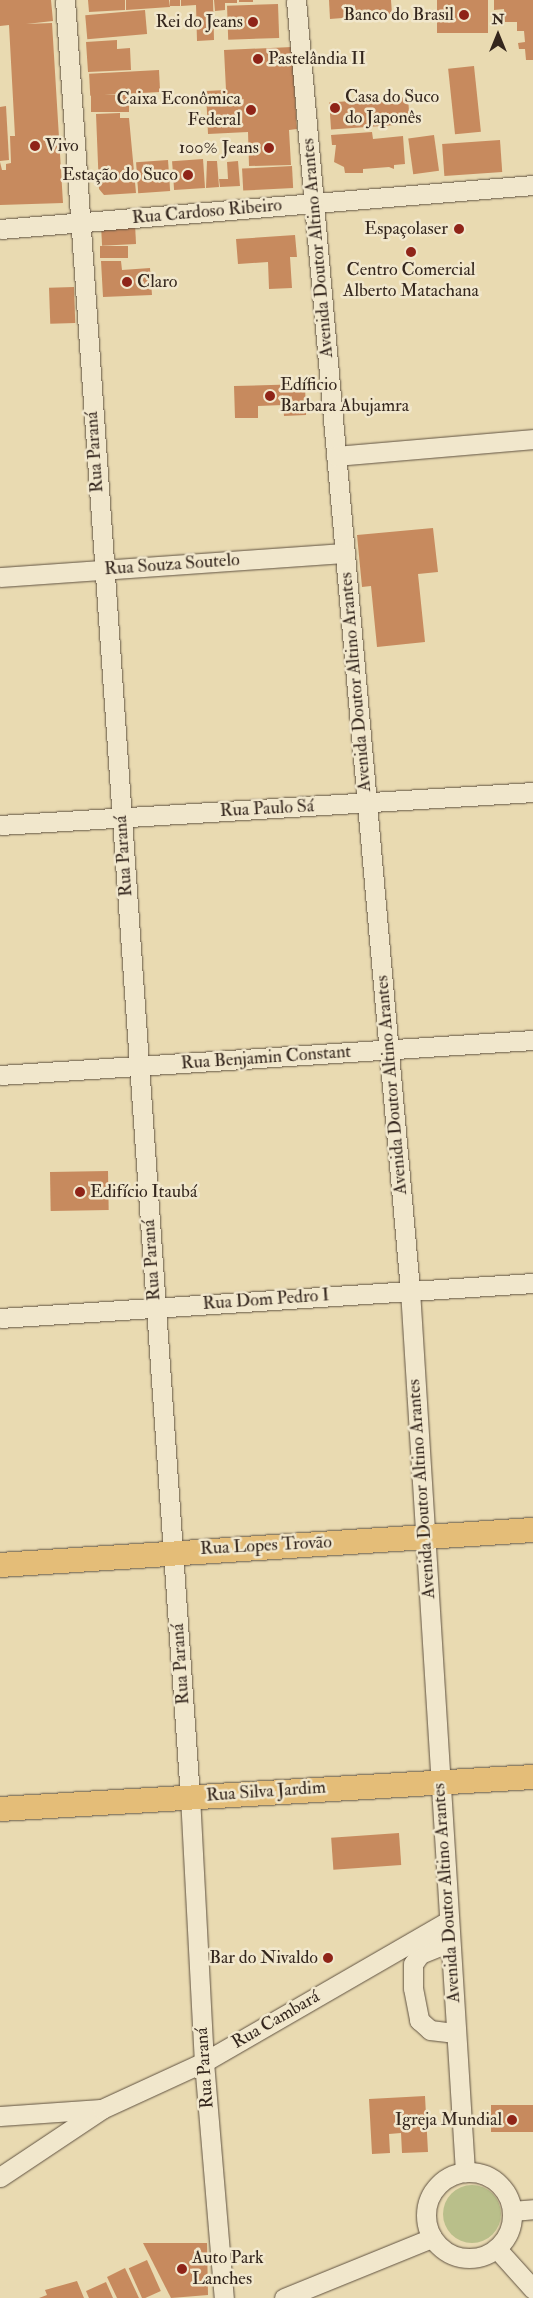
<!DOCTYPE html>
<meta charset="utf-8">
<style>
body{margin:0}
#map{position:relative;width:533px;height:2298px;overflow:hidden;background:#e9dab1;font-family:"IM FELL Double Pica",serif}
div>[style]{position:absolute}
[style*='--x']{left:calc(var(--x)*1px);top:calc(var(--y)*1px);width:calc(var(--w)*1px);rotate:calc(var(--a)*1deg)}
.green>*{inset:0;background:#b9bf8a}
.round{border-radius:50%}
.building>*{inset:0;background:#c78a5e;transform-origin:0 0}
.roads{filter:drop-shadow(0 0 1px #615342) drop-shadow(0 0 1px #615342)}
.minor>*{height:19px;margin:-9.5px;padding:0 9.5px;transform-origin:9.5px;border-radius:9.5px;background:#f1e7cc}
.minor>.ring{margin:-9.5px;padding:0;box-sizing:content-box;background:none;border:19px solid #f1e7cc;border-radius:50%}
.major>*{height:24px;margin:-12px;padding:0 12px;transform-origin:12px;border-radius:12px;background:#e4bd78}
.dots>*{width:14px;height:14px;translate:-50% -50%;box-sizing:border-box;border:2px solid #f1e7cc;border-radius:50%}
span{translate:-50% -50%;white-space:nowrap;text-align:center;line-height:1.15;-webkit-text-stroke:5px #f1e7cc;paint-order:stroke}
.poi-label{font-size:18px;color:#34261d}
.right{translate:-100% -50%;text-align:right}
.left{translate:0 -50%;text-align:left}
.street-label{font-size:18px;color:#34261d}
.north{position:absolute;left:473px;top:10px;width:50px;height:50px;-webkit-text-stroke:4px #f1e7cc;paint-order:stroke;rotate:0deg;font-size:14px;font-weight:700;line-height:20px;text-align:center;color:#34261d}
.north::after{content:'';display:block;margin:auto;width:18px;height:22px;background:#34261d;clip-path:polygon(50% 0,100% 100%,50% 72%,0 100%)}
</style>
<div id="map">
<div class="green">
<i class="round" style="left:443px;top:2185px;width:58px;height:58px"></i>
</div>
<div class="building">
<i style="clip-path:polygon(0 0,51px 0,53px 21px,26px 24px,52px 23px,63px 203px,0 205px,0 162px,2px 170px,6px 170px,6px 164px,11px 163px,10px 136px,15px 136px,9px 25px,0 26px)"></i>
<i style="clip-path:polygon(88px 0,125px 0,125px 10px,89px 12px)"></i>
<i style="clip-path:polygon(126px 0,169px 0,170px 7px,126px 10px)"></i>
<i style="left:170px;top:0;width:10px;height:6px"></i>
<i style="clip-path:polygon(181px 0,213px 0,214px 40px,197px 41px,196px 5px,181px 6px)"></i>
<i style="clip-path:polygon(214px 0,237px 0,237px 3px,225px 3px,225px 10px,215px 11px)"></i>
<i style="left:239px;top:0;width:14px;height:2px"></i>
<i style="clip-path:polygon(329px 0,391px 0,392px 14px,330px 19px)"></i>
<i style="left:437px;top:0;width:51px;height:33px"></i>
<i style="clip-path:polygon(494px 0,533px 0,533px 60px,526px 60px,525px 49px,519px 49px,518px 43px,525px 42px,524px 31px,517px 31px,517px 22px,505px 22px,504px 9px,494px 10px)"></i>
<i style="left:278px;top:4px;width:34px;height:51px;rotate:88deg"></i>
<i style="left:145px;top:10px;width:24px;height:60px;rotate:85deg"></i>
<i style="clip-path:polygon(117px 40px,117px 49px,130px 48px,131px 70px,88px 72px,86px 42px)"></i>
<i style="clip-path:polygon(292px 47px,297px 129px,289px 130px,291px 165px,249px 166px,248px 132px,208px 134px,206px 91px,226px 90px,224px 50px)"></i>
<i style="left:474px;top:66px;width:66px;height:26px;rotate:84deg"></i>
<i style="left:159px;top:70px;width:22px;height:70px;rotate:87deg"></i>
<i style="left:129px;top:95px;width:17px;height:38px;rotate:90deg"></i>
<i style="left:408px;top:97px;width:27px;height:79px;rotate:86deg"></i>
<i style="clip-path:polygon(6px 106px,9px 160px,0 161px,0 107px)"></i>
<i style="clip-path:polygon(120px 113px,120px 118px,129px 118px,136px 193px,104px 195px,99px 189px,96px 114px)"></i>
<i style="clip-path:polygon(372px 132px,373px 139px,403px 136px,405px 164px,394px 165px,394px 169px,389px 167px,363px 169px,363px 173px,345px 173px,344px 167px,334px 162px,336px 145px,332px 145px,331px 135px)"></i>
<i style="left:434px;top:135px;width:36px;height:26px;rotate:82deg"></i>
<i style="left:500px;top:140px;width:32px;height:58px;rotate:86deg"></i>
<i style="left:203px;top:159px;width:29px;height:31px;rotate:86deg"></i>
<i style="left:168px;top:160px;width:31px;height:32px;rotate:86deg"></i>
<i style="clip-path:polygon(207px 161px,217px 161px,219px 187px,206px 188px)"></i>
<i style="clip-path:polygon(238px 161px,240px 186px,220px 187px,219px 179px,228px 179px,227px 162px)"></i>
<i style="left:292px;top:166px;width:22px;height:50px;rotate:87deg"></i>
<i style="left:135px;top:224px;width:20px;height:34px;rotate:87deg"></i>
<i style="clip-path:polygon(295px 235px,297px 257px,290px 257px,292px 288px,269px 289px,268px 262px,238px 264px,236px 239px)"></i>
<i style="left:128px;top:246px;width:12px;height:28px;rotate:90deg"></i>
<i style="clip-path:polygon(101px 261px,121px 261px,122px 270px,150px 268px,152px 295px,103px 297px)"></i>
<i style="left:74px;top:287px;width:36px;height:25px;rotate:88deg"></i>
<i style="clip-path:polygon(305px 384px,306px 415px,284px 416px,283px 405px,258px 406px,258px 418px,235px 418px,234px 386px)"></i>
<i style="clip-path:polygon(433px 528px,438px 572px,418px 574px,425px 642px,377px 647px,371px 586px,362px 587px,357px 535px)"></i>
<i style="left:108px;top:1171px;width:39px;height:58px;rotate:89deg"></i>
<i style="left:399px;top:1833px;width:32px;height:68px;rotate:86deg"></i>
<i style="clip-path:polygon(425px 2096px,428px 2152px,402px 2153px,401px 2133px,389px 2134px,390px 2153px,372px 2154px,369px 2099px)"></i>
<i style="left:533px;top:2105px;width:27px;height:42px;rotate:90deg"></i>
<i style="clip-path:polygon(143px 2243px,207px 2243px,208px 2295px,171px 2298px)"></i>
<i style="left:147px;top:2260px;width:34px;height:20px;rotate:66deg"></i>
<i style="clip-path:polygon(125px 2268px,139px 2298px,117px 2298px,107px 2277px)"></i>
<i style="clip-path:polygon(77px 2281px,84px 2298px,39px 2298px,47px 2295px,45px 2290px)"></i>
<i style="clip-path:polygon(106px 2282px,113px 2298px,89px 2298px,86px 2291px)"></i>
</div>
<div class="roads">
<div class="minor">
<i style="--x:65;--y:0;--w:1800;--a:86.02"></i>
<i style="--x:190;--y:1796;--w:266;--a:87"></i>
<i style="--x:204;--y:2062;--w:237;--a:85.2"></i>
<i style="--x:296;--y:0;--w:1295;--a:84.95"></i>
<i style="--x:410;--y:1290;--w:884;--a:86.43"></i>
<i style="--x:0;--y:229;--w:535;--a:-4.72"></i>
<i style="--x:336;--y:456;--w:198;--a:-4.9"></i>
<i style="--x:0;--y:577;--w:346;--a:-4"></i>
<i style="--x:0;--y:825;--w:534;--a:-3.54"></i>
<i style="--x:0;--y:1075;--w:534;--a:-3.76"></i>
<i style="--x:0;--y:1318;--w:534;--a:-3.76"></i>
<i style="--x:450;--y:1942;--w:32;--a:158"></i>
<i style="--x:420;--y:1954;--w:12;--a:125"></i>
<i style="--x:413;--y:1964;--w:24;--a:90"></i>
<i style="--x:413;--y:1988;--w:33;--a:79"></i>
<i style="--x:419;--y:2020;--w:15;--a:42"></i>
<i style="--x:430;--y:2030;--w:26;--a:7"></i>
<i style="--x:0;--y:2116;--w:101;--a:-4"></i>
<i class="ring" style="left:426px;top:2172px;width:67px;height:67px"></i>
<i style="--x:0;--y:2177;--w:123;--a:-33.7"></i>
<i style="--x:102;--y:2109;--w:112;--a:-24.7"></i>
<i style="--x:204;--y:2062;--w:282;--a:-30"></i>
<i style="--x:512;--y:2211;--w:21;--a:-5"></i>
<i style="--x:497;--y:2249;--w:54;--a:48"></i>
<i style="--x:284;--y:2298;--w:160;--a:-22.1"></i>
</div>
<div class="major">
<i style="--x:0;--y:1565;--w:534;--a:-3.76"></i>
<i style="--x:0;--y:1809;--w:534;--a:-3.44"></i>
</div>
</div>
<div class="dots">
<i style="left:464px;top:15px;background:#8f2418"></i>
<i style="left:253px;top:22px;background:#8f2418"></i>
<i style="left:258px;top:59px;background:#8f2418"></i>
<i style="left:335px;top:108px;background:#8f2418"></i>
<i style="left:251px;top:110px;background:#8f2418"></i>
<i style="left:35px;top:146px;background:#8f2418"></i>
<i style="left:269px;top:148px;background:#8f2418"></i>
<i style="left:188px;top:175px;background:#8f2418"></i>
<i style="left:459px;top:229px;background:#8f2418"></i>
<i style="left:411px;top:252px;background:#8f2418"></i>
<i style="left:127px;top:282px;background:#8f2418"></i>
<i style="left:270px;top:396px;background:#8f2418"></i>
<i style="left:80px;top:1192px;background:#8f2418"></i>
<i style="left:328px;top:1958px;background:#8f2418"></i>
<i style="left:512px;top:2120px;background:#8f2418"></i>
<i style="left:182px;top:2269px;background:#8f2418"></i>
</div>
<div class="poi-label">
<span class="right" style="left:454px;top:15px">Banco do Brasil</span>
<span class="right" style="left:243px;top:22px">Rei do Jeans</span>
<span class="left" style="left:268px;top:59px">Pastelândia II</span>
<span class="left" style="left:345px;top:108px">Casa do Suco<br>do Japonês</span>
<span class="right" style="left:241px;top:110px">Caixa Econômica<br>Federal</span>
<span class="left" style="left:45px;top:146px">Vivo</span>
<span class="right" style="left:259px;top:148px">100% Jeans</span>
<span class="right" style="left:178px;top:175px">Estação do Suco</span>
<span class="right" style="left:448px;top:229px">Espaçolaser</span>
<span style="left:411px;top:281px">Centro Comercial<br>Alberto Matachana</span>
<span class="left" style="left:137px;top:282px">Claro</span>
<span class="left" style="left:280px;top:396px">Edíficio<br>Barbara Abujamra</span>
<span class="left" style="left:90px;top:1192px">Edifício Itaubá</span>
<span class="right" style="left:318px;top:1958px">Bar do Nivaldo</span>
<span class="right" style="left:502px;top:2120px">Igreja Mundial</span>
<span class="left" style="left:192px;top:2269px">Auto Park<br>Lanches</span>
</div>
<div class="street-label">
<span style="left:207px;top:212px;rotate:-5deg">Rua Cardoso Ribeiro</span>
<span style="left:318px;top:248px;rotate:-95deg">Avenida Doutor Altino Arantes</span>
<span style="left:95px;top:452px;rotate:-94deg">Rua Paraná</span>
<span style="left:172px;top:565px;rotate:-4deg">Rua Souza Soutelo</span>
<span style="left:356px;top:682px;rotate:-95deg">Avenida Doutor Altino Arantes</span>
<span style="left:267px;top:809px;rotate:-3deg">Rua Paulo Sá</span>
<span style="left:124px;top:856px;rotate:-94deg">Rua Paraná</span>
<span style="left:266px;top:1058px;rotate:-4deg">Rua Benjamin Constant</span>
<span style="left:392px;top:1085px;rotate:-95deg">Avenida Doutor Altino Arantes</span>
<span style="left:152px;top:1260px;rotate:-94deg">Rua Paraná</span>
<span style="left:266px;top:1300px;rotate:-4deg">Rua Dom Pedro I</span>
<span style="left:422px;top:1489px;rotate:-94deg">Avenida Doutor Altino Arantes</span>
<span style="left:266px;top:1546px;rotate:-3deg">Rua Lopes Trovão</span>
<span style="left:181px;top:1664px;rotate:-94deg">Rua Paraná</span>
<span style="left:266px;top:1792px;rotate:-4deg">Rua Silva Jardim</span>
<span style="left:447px;top:1893px;rotate:-94deg">Avenida Doutor Altino Arantes</span>
<span style="left:276px;top:2020px;rotate:-30deg">Rua Cambará</span>
<span style="left:205px;top:2068px;rotate:-94deg">Rua Paraná</span>
</div>
<div class="north">N</div>
</div>
